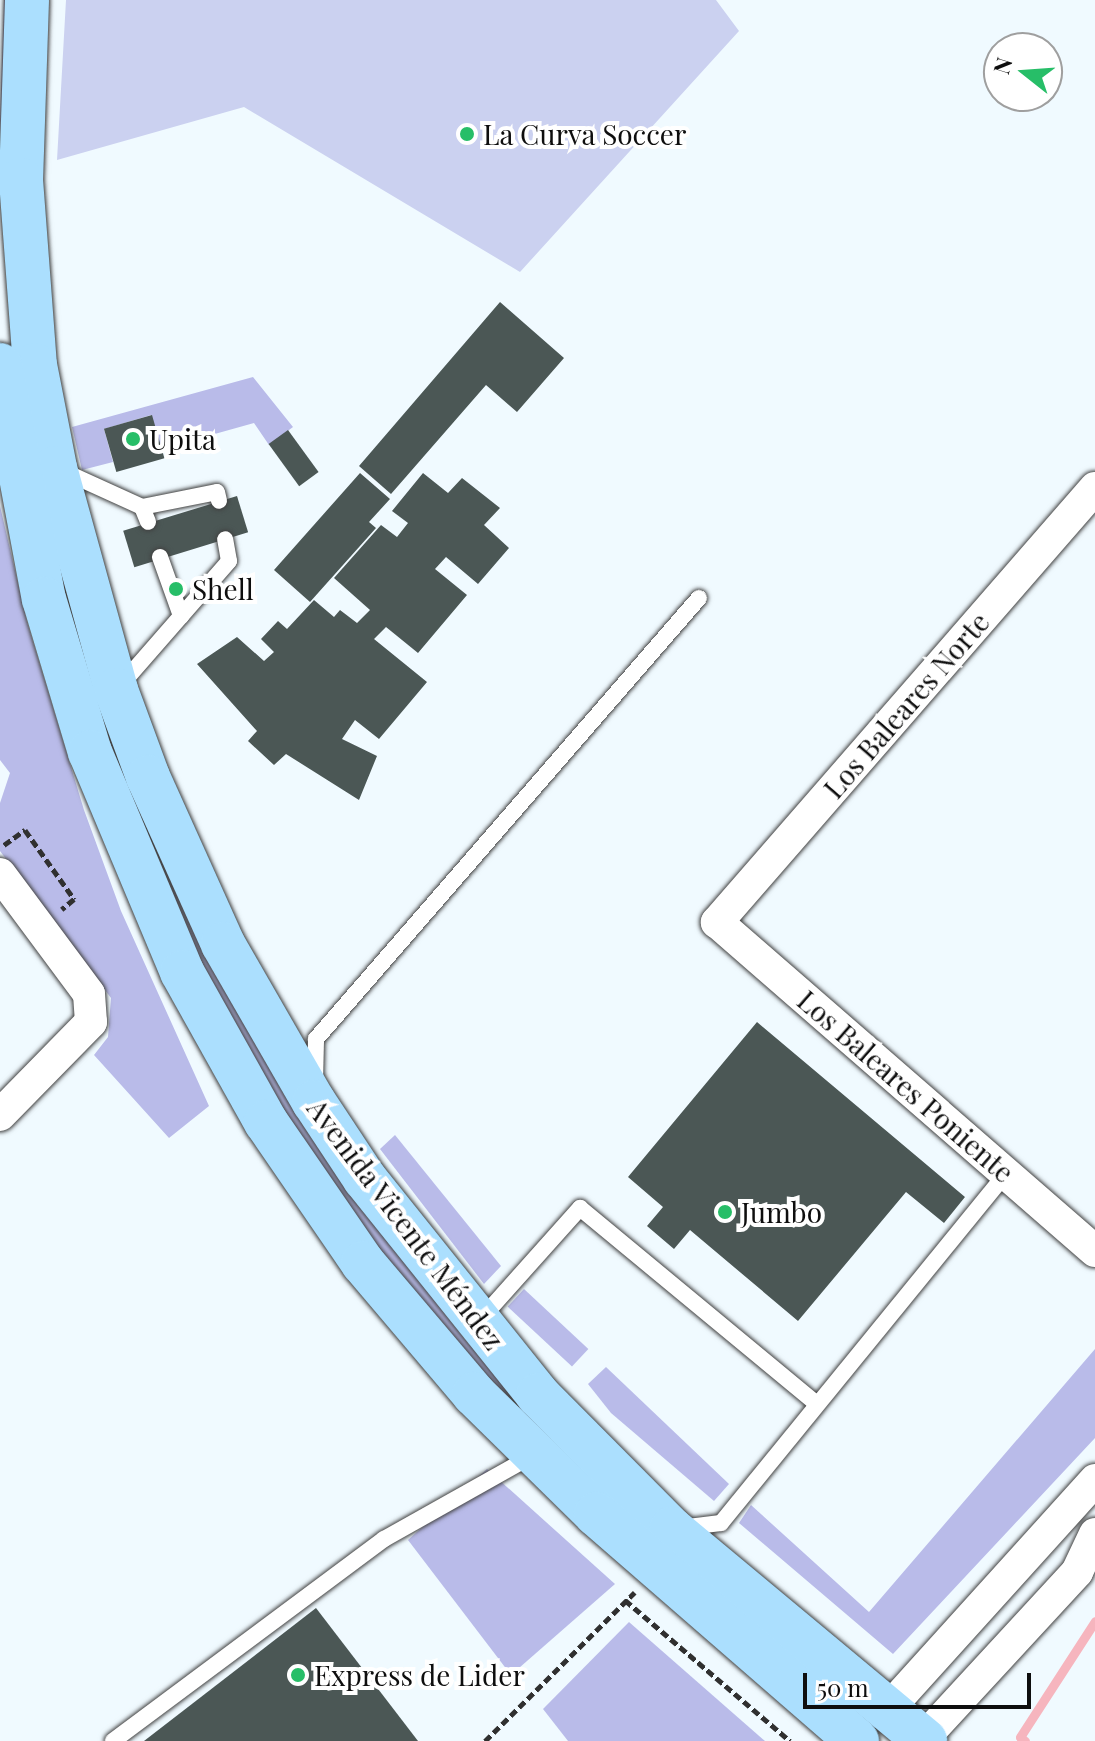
<!DOCTYPE html>
<meta charset="utf-8">
<style>
body{margin:0}
#map{position:relative;width:1095px;height:1741px;overflow:hidden;background:#f0faff;font-family:"Playfair Display",serif}
div>[style]{position:absolute}
[style*='--x']{left:calc(var(--x)*1px);top:calc(var(--y)*1px);width:calc(var(--w)*1px);rotate:calc(var(--a)*1deg)}
.green>*{inset:0;background:#b9bbe9;transform-origin:0 0}
.pitch>*{inset:0;background:#cbd1f0}
.stream>*{height:9px;margin:-4.5px;padding:0 4.5px;transform-origin:4.5px;border-radius:4.5px;background:#f6b5be}
.building>*{inset:0;background:#4b5755;transform-origin:0 0}
.path>*{height:5px;margin-top:-2.5px;transform-origin:0;background:repeating-linear-gradient(90deg,#303030 0 8px,transparent 0 12px)}
.roads{filter:drop-shadow(0 0 2px #414141) drop-shadow(0 0 2px #414141)}
.lane>*{height:16px;margin:-8px;padding:0 8px;transform-origin:8px;border-radius:8px;background:#fff}
.street>*{height:32px;margin:-16px;padding:0 16px;transform-origin:16px;border-radius:16px;background:#fff}
.secondary>*{height:44px;margin:-22px;padding:0 22px;transform-origin:22px;border-radius:22px;background:#abdffe}
.dots>*{width:22px;height:22px;translate:-50% -50%;box-sizing:border-box;border:4px solid #fff;border-radius:50%}
span{translate:-50% -50%;white-space:nowrap;text-align:center;line-height:1.15;-webkit-text-stroke:8px #fff;paint-order:stroke}
.poi-label{font-size:28px;color:#0e0e0e}
.left{translate:0 -50%;text-align:left}
.street-label{font-size:28px;color:#0e0e0e}
.north{position:absolute;left:983px;top:32px;width:80px;height:80px;box-sizing:border-box;background:#fff;border:2px solid #9f9f9f;border-radius:50%;rotate:287deg;font-size:22px;font-weight:700;line-height:32px;text-align:center;color:#0e0e0e}
.north::after{content:'';display:block;margin:auto;width:28px;height:36px;background:#27be68;clip-path:polygon(50% 0,100% 100%,50% 72%,0 100%)}
.scale{position:absolute;left:803px;top:1673px;width:228px;height:36px;box-sizing:border-box;border:4px solid #0e0e0e;border-top:0;padding-left:10px;font-size:24px;line-height:28px;white-space:nowrap;color:#0e0e0e;-webkit-text-stroke:6px #fff;paint-order:stroke}
</style>
<div id="map">
<div class="green">
<i style="clip-path:polygon(4px 0,14px 0,45px 489px,355px 1198px,467px 1342px,595px 1474px,522px 1417px,395px 1273px,289px 1123px,196px 959px,89px 704px,12px 357px,0 120px)"></i>
<i style="clip-path:polygon(253px 377px,293px 427px,269px 445px,254px 423px,161px 449px,151px 415px,104px 429px,113px 462px,82px 470px,72px 427px)"></i>
<i style="clip-path:polygon(0 506px,27px 622px,84px 810px,121px 911px,209px 1106px,169px 1138px,94px 1055px,108px 1037px,111px 998px,0 851px,0 803px,10px 773px,0 760px)"></i>
<i style="clip-path:polygon(395px 1135px,501px 1266px,484px 1284px,380px 1149px)"></i>
<i style="left:524px;top:1289px;width:88px;height:24px;rotate:43deg"></i>
<i style="clip-path:polygon(1095px 1349px,1095px 1438px,893px 1654px,739px 1523px,751px 1505px,869px 1612px)"></i>
<i style="clip-path:polygon(606px 1367px,729px 1484px,714px 1501px,611px 1413px,588px 1384px)"></i>
<i style="clip-path:polygon(487px 1469px,615px 1584px,511px 1675px,408px 1540px)"></i>
<i style="clip-path:polygon(629px 1622px,765px 1741px,568px 1741px,543px 1709px)"></i>
</div>
<div class="pitch">
<i style="clip-path:polygon(66px 0,716px 0,739px 31px,520px 272px,244px 107px,57px 160px)"></i>
</div>
<div class="stream">
<i style="--x:1025;--y:1741;--w:6;--a:-141"></i>
<i style="--x:1020;--y:1737;--w:138;--a:-57.1"></i>
</div>
<div class="building">
<i style="clip-path:polygon(500px 302px,564px 358px,517px 412px,486px 385px,391px 494px,359px 466px)"></i>
<i style="left:152px;top:415px;width:45px;height:50px;rotate:74deg"></i>
<i style="left:288px;top:430px;width:52px;height:24px;rotate:54deg"></i>
<i style="clip-path:polygon(360px 473px,390px 499px,369px 522px,376px 528px,310px 602px,274px 570px)"></i>
<i style="clip-path:polygon(423px 473px,448px 493px,462px 478px,500px 508px,484px 525px,509px 548px,478px 584px,446px 557px,435px 569px,467px 595px,418px 653px,386px 627px,374px 639px,427px 682px,379px 739px,355px 720px,342px 739px,377px 756px,359px 800px,286px 754px,274px 765px,248px 741px,257px 731px,197px 664px,237px 637px,264px 661px,274px 652px,261px 639px,278px 621px,287px 629px,314px 600px,334px 617px,340px 610px,357px 623px,370px 610px,334px 578px,381px 525px,397px 537px,408px 523px,392px 511px)"></i>
<i style="left:237px;top:496px;width:38px;height:119px;rotate:73deg"></i>
<i style="clip-path:polygon(757px 1022px,965px 1197px,944px 1223px,906px 1192px,798px 1321px,690px 1230px,674px 1249px,647px 1226px,663px 1207px,628px 1177px)"></i>
<i style="clip-path:polygon(316px 1608px,418px 1741px,144px 1741px)"></i>
</div>
<div class="path">
<i style="--x:4;--y:845;--w:26;--a:-36"></i>
<i style="--x:25;--y:830;--w:85;--a:54.6"></i>
<i style="--x:74;--y:899;--w:16;--a:140"></i>
<i style="--x:625;--y:1600;--w:217;--a:40.5"></i>
<i style="--x:485;--y:1741;--w:211;--a:-44.8"></i>
</div>
<div class="roads">
<div class="lane">
<i style="--x:63;--y:471;--w:87;--a:24.5"></i>
<i style="--x:142;--y:507;--w:16;--a:68"></i>
<i style="--x:142;--y:507;--w:76;--a:-11.3"></i>
<i style="--x:217;--y:492;--w:9;--a:77"></i>
<i style="--x:160;--y:557;--w:63;--a:70.4"></i>
<i style="--x:120;--y:686;--w:166;--a:-48.9"></i>
<i style="--x:229;--y:561;--w:22;--a:-100"></i>
<i style="--x:315;--y:1081;--w:42;--a:-88.6"></i>
<i style="--x:316;--y:1039;--w:584;--a:-49.03"></i>
<i style="--x:479;--y:1321;--w:152;--a:-48.2"></i>
<i style="--x:580;--y:1208;--w:306;--a:39.6"></i>
<i style="--x:680;--y:1528;--w:41;--a:-7"></i>
<i style="--x:721;--y:1523;--w:451;--a:-50.8"></i>
<i style="--x:113;--y:1741;--w:338;--a:-36.7"></i>
<i style="--x:384;--y:1539;--w:170;--a:-29.3"></i>
</div>
<div class="street">
<i style="--x:1095;--y:488;--w:576;--a:131.05"></i>
<i style="--x:717;--y:922;--w:501;--a:41.04"></i>
<i style="--x:0;--y:874;--w:149;--a:53.4"></i>
<i style="--x:89;--y:994;--w:28;--a:86"></i>
<i style="--x:91;--y:1022;--w:130;--a:134.4"></i>
<i style="--x:890;--y:1707;--w:306;--a:-47.9"></i>
<i style="--x:923;--y:1739;--w:227;--a:-47.3"></i>
<i style="--x:1077;--y:1572;--w:42;--a:-64.7"></i>
</div>
<div class="secondary">
<i style="--x:27;--y:0;--w:180;--a:91.9"></i>
<i style="--x:21;--y:180;--w:186;--a:85.7"></i>
<i style="--x:35;--y:365;--w:105;--a:79"></i>
<i style="--x:55;--y:468;--w:230;--a:74.6"></i>
<i style="--x:116;--y:690;--w:93;--a:69.8"></i>
<i style="--x:148;--y:777;--w:183;--a:65.8"></i>
<i style="--x:223;--y:944;--w:182;--a:60.1"></i>
<i style="--x:314;--y:1102;--w:92;--a:56.5"></i>
<i style="--x:365;--y:1179;--w:277;--a:51.3"></i>
<i style="--x:538;--y:1395;--w:189;--a:45.2"></i>
<i style="--x:671;--y:1529;--w:331;--a:39.8"></i>
<i style="--x:0;--y:365;--w:238;--a:79.4"></i>
<i style="--x:44;--y:599;--w:160;--a:73.3"></i>
<i style="--x:90;--y:752;--w:238;--a:67.3"></i>
<i style="--x:182;--y:972;--w:172;--a:60.8"></i>
<i style="--x:266;--y:1122;--w:171;--a:55.5"></i>
<i style="--x:363;--y:1263;--w:172;--a:49.7"></i>
<i style="--x:474;--y:1394;--w:171;--a:44.5"></i>
<i style="--x:596;--y:1514;--w:346;--a:41"></i>
</div>
</div>
<div class="dots">
<i style="left:467px;top:134px;background:#27be68"></i>
<i style="left:133px;top:439px;background:#27be68"></i>
<i style="left:176px;top:589px;background:#27be68"></i>
<i style="left:725px;top:1212px;background:#27be68"></i>
<i style="left:298px;top:1675px;background:#27be68"></i>
</div>
<div class="poi-label">
<span class="left" style="left:483px;top:134px">La Curva Soccer</span>
<span class="left" style="left:149px;top:439px">Upita</span>
<span class="left" style="left:192px;top:589px">Shell</span>
<span class="left" style="left:741px;top:1212px">Jumbo</span>
<span class="left" style="left:314px;top:1675px">Express de Lider</span>
</div>
<div class="street-label">
<span style="left:906px;top:705px;rotate:-49deg">Los Baleares Norte</span>
<span style="left:906px;top:1086px;rotate:41deg">Los Baleares Poniente</span>
<span style="left:406px;top:1224px;rotate:53deg">Avenida Vicente Méndez</span>
</div>
<div class="north">N</div>
<div class="scale">50 m</div>
</div>
